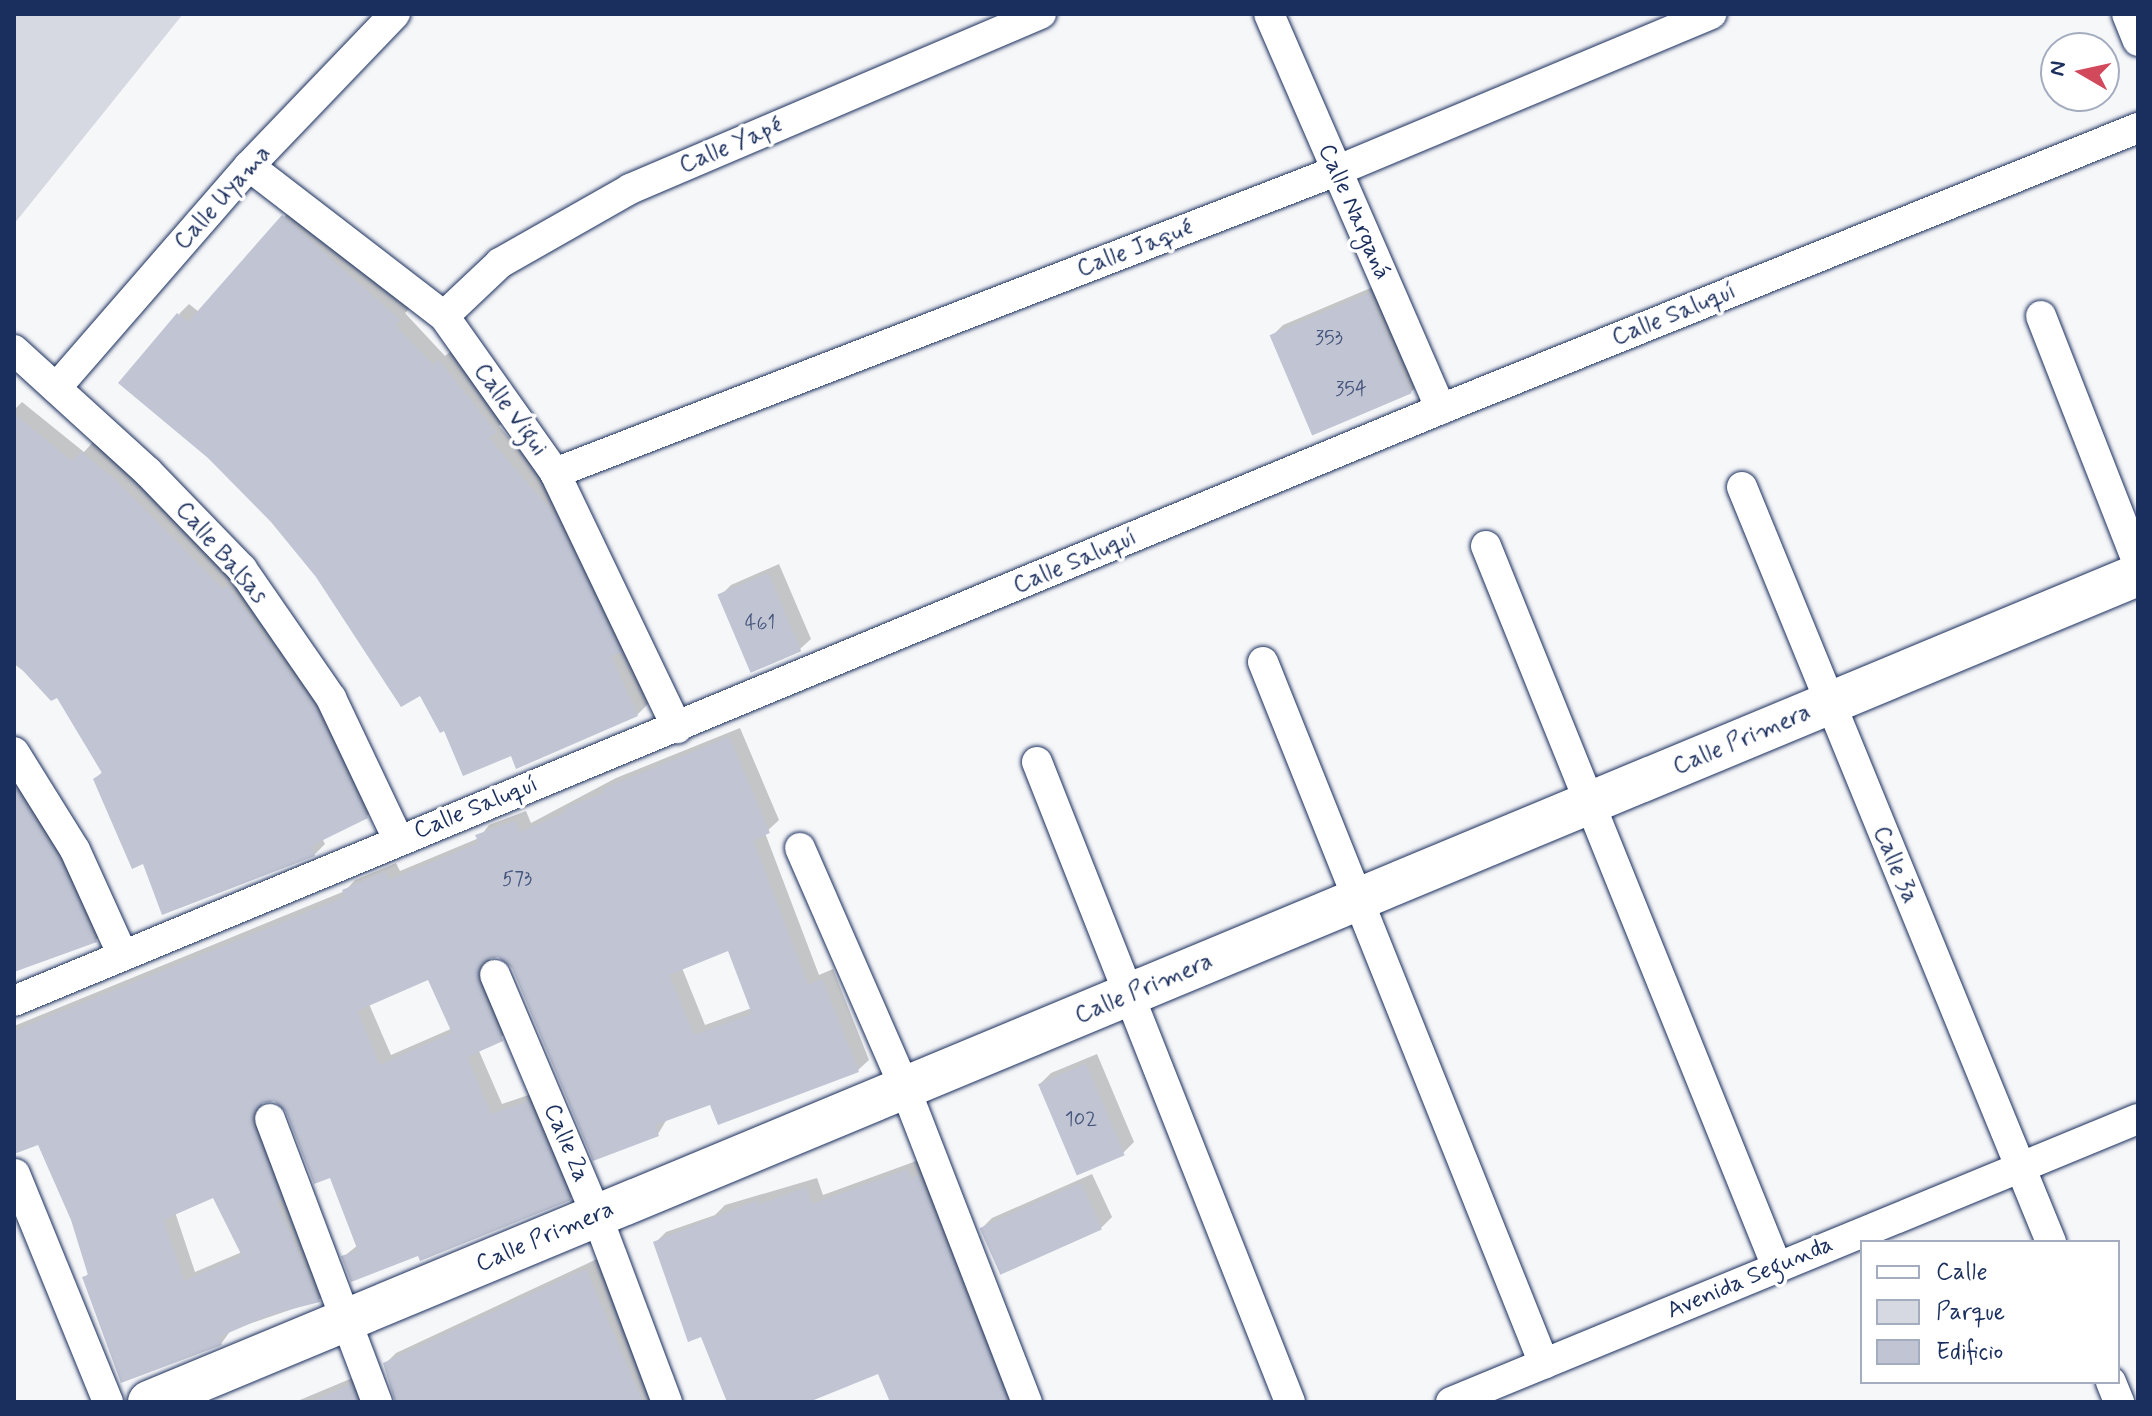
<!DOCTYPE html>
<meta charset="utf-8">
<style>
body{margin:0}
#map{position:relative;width:2152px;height:1416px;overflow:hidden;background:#f6f7f9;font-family:Mynerve,sans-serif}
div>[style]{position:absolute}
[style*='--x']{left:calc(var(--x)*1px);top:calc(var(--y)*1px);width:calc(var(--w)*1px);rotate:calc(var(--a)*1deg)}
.green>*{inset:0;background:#d6d9e2}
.shadow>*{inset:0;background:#0003}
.building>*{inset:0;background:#c0c4d3;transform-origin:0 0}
.roads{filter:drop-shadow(0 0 2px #1b2f5e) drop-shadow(0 0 2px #1b2f5e)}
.street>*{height:30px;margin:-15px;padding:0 15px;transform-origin:15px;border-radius:15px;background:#fff}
.secondary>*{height:42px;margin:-21px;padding:0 21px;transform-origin:21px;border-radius:21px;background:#fff}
span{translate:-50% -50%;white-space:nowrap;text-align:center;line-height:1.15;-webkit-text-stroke:7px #fff;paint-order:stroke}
.number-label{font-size:20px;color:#44547b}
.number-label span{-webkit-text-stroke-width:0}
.street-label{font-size:24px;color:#1b2f5e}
.frame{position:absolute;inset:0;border:16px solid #1b2f5e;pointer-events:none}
.legend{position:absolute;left:1860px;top:1240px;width:260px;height:144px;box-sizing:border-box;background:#fff;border:2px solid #a4acbf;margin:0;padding:10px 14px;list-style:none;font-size:24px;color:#1b2f5e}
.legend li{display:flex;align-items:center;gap:16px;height:40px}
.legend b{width:40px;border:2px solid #a4acbf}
.north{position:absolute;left:2040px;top:32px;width:80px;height:80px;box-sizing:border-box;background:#fff;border:2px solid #a4acbf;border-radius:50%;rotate:279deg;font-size:22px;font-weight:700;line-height:32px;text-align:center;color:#1b2f5e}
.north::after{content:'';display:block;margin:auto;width:28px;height:36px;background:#d1495b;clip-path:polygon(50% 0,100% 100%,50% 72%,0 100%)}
</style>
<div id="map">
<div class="green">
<i style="clip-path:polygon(14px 14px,183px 14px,14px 224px)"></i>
</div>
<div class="shadow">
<i style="clip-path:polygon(294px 206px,410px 308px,405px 313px,445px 356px,451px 351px,506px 420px,499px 426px,565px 504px,648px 704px,637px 715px,512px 754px,421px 694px,179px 314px,189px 304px,199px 312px)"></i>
<i style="clip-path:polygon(1380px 284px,1421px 382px,1410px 393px,1272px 336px,1283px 325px)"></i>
<i style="clip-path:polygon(22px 402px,84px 452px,93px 442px,127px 469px,235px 580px,326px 696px,378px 805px,367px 816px,322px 838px,325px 844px,314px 855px,144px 862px,95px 780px,103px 771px,58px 696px,14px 664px,14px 410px)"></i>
<i style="clip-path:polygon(779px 564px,811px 639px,800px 649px,720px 596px,731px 585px)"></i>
<i style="clip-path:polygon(evenodd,740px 728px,779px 820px,765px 833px,819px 975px,833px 969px,869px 1060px,858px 1070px,711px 1102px,667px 1119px,658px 1134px,513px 967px,499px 955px,490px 956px,488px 969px,513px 1029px,479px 1051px,502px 1104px,540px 1091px,581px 1188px,570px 1199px,420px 1253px,343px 1257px,358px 1245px,331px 1175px,288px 1111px,274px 1099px,262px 1103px,263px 1114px,330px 1289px,319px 1300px,231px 1330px,221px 1344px,84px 1278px,90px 1272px,72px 1219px,39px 1143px,14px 1152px,14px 1026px,345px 891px,355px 880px,396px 863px,400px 871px,479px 838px,489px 825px,526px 811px,531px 823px,616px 778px,740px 728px,730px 949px,752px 1008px,705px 1025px,682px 968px,730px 949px,740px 728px,429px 978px,453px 1028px,391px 1055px,369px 1004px,429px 978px,740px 728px,214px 1195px,242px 1252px,195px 1272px,175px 1212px,214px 1195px)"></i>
<i style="clip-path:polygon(14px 752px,107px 930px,96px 940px,14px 970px)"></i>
<i style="clip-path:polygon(1097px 1054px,1134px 1142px,1123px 1153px,1040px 1084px,1051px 1073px)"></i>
<i style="clip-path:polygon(919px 1160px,1028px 1402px,893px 1402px,879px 1371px,803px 1402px,729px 1402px,702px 1335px,655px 1243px,666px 1232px,715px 1215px,725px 1205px,817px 1178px,823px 1195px)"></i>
<i style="clip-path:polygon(1092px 1174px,1112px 1217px,1101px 1228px,981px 1229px,992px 1218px)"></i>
<i style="clip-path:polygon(597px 1259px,656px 1402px,396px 1402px,385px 1364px,396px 1353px)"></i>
<i style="clip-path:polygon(362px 1374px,374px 1402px,295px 1402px)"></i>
</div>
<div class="building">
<i style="clip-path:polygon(282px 215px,400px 320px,395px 325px,433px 365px,439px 360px,496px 432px,489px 438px,555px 515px,621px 652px,611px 656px,638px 716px,516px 769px,511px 756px,463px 776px,444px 731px,440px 733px,420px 696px,401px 707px,316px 577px,271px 522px,208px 458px,118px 383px,177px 313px,188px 322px)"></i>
<i style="left:1369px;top:293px;width:109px;height:108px;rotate:67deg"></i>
<i style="clip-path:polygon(14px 414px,72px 461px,81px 452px,116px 480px,223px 589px,228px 586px,315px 707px,368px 818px,311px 846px,315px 856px,162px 915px,143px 864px,132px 869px,93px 779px,102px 773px,57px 698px,51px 701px,14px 661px)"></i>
<i style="left:768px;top:573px;width:85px;height:55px;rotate:67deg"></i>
<i style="clip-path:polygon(evenodd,729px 737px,770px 833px,753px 840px,808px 985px,822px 979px,859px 1072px,718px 1125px,710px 1105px,655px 1125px,659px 1136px,593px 1161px,512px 968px,498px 957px,487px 959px,480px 965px,478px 981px,503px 1041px,467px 1057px,491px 1114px,529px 1101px,571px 1200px,420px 1261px,418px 1256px,351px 1282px,341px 1256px,358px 1251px,330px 1178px,314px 1184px,286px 1112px,274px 1101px,263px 1103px,252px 1115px,253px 1125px,281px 1198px,277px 1203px,320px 1302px,272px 1314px,219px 1337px,222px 1345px,121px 1383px,82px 1277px,88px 1275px,71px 1220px,38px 1145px,14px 1154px,14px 1031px,345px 897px,342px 890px,385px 872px,389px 880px,479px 843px,475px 835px,515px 821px,520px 832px,567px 812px,565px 808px,604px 793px,603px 789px,729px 737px,728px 951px,752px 1014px,694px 1035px,669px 975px,728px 951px,729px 737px,428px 980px,452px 1033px,380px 1065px,357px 1011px,428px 980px,729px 737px,213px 1198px,242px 1256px,184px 1281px,163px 1220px,213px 1198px)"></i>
<i style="clip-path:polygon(14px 786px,59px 858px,97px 942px,14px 972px)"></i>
<i style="left:1086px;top:1064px;width:99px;height:52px;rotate:67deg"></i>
<i style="clip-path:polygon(908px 1169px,911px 1178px,919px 1175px,1008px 1402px,890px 1402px,878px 1374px,809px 1402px,727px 1402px,701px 1337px,688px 1342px,653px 1242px,758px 1200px,759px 1205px,806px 1187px,812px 1204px)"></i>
<i style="left:1081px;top:1183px;width:51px;height:111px;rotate:66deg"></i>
<i style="clip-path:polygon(586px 1269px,643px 1402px,395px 1402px,383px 1363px)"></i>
<i style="clip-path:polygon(351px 1384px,358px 1402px,311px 1402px)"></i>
</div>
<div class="roads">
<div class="street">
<i style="--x:1269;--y:14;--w:431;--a:66.5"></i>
<i style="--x:2127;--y:14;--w:29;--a:68"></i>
<i style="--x:249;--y:166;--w:246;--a:37.6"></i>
<i style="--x:444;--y:316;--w:192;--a:54.7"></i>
<i style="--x:555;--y:473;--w:283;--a:64.4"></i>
<i style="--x:444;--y:316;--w:77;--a:-43.4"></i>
<i style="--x:500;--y:263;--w:150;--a:-29.6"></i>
<i style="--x:630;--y:189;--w:447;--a:-23.1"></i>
<i style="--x:2041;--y:316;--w:266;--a:68.6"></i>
<i style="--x:14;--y:350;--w:181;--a:42.3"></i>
<i style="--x:148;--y:472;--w:135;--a:45.9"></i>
<i style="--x:242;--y:569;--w:157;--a:55.4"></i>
<i style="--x:331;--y:698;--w:156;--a:64.6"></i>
<i style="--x:56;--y:388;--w:294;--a:-49"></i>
<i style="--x:249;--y:166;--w:211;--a:-46.2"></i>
<i style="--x:555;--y:473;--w:837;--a:-21.14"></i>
<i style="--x:1336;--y:171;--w:407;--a:-22.7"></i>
<i style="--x:1742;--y:487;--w:816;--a:67.74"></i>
<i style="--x:1486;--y:546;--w:778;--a:68.02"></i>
<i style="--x:1263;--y:662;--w:756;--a:68.18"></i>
<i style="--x:14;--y:752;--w:115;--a:58.1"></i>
<i style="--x:75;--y:850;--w:116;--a:65.6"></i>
<i style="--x:1037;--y:762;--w:688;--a:68.43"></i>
<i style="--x:800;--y:848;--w:262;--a:66.4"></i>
<i style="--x:905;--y:1088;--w:337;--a:68.8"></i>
<i style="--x:495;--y:975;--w:262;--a:67.1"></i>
<i style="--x:597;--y:1216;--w:199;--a:69.4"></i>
<i style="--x:14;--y:1001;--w:1545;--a:-22.53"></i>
<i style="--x:1441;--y:409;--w:752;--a:-21.96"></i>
<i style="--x:270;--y:1119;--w:303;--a:69.3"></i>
<i style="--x:15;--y:1174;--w:246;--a:67.8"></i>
<i style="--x:2111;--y:1382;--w:22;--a:68"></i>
<i style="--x:1451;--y:1402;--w:743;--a:-22.39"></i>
</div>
<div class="secondary">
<i style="--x:149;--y:1402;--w:2154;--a:-22.58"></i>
</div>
</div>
<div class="number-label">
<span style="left:1329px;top:338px">353</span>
<span style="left:1351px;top:389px">354</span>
<span style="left:760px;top:623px">461</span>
<span style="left:517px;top:879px">573</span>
<span style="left:1081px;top:1119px">102</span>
</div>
<div class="street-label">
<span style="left:731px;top:146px;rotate:-23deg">Calle Yapé</span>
<span style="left:223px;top:198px;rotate:-48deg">Calle Uyama</span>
<span style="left:1354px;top:212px;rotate:66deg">Calle Narganá</span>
<span style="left:1135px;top:249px;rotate:-21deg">Calle Jaqué</span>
<span style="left:1674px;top:315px;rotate:-22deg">Calle Saluquí</span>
<span style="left:510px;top:410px;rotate:54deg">Calle Vigui</span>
<span style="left:221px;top:553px;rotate:49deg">Calle Balsas</span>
<span style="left:1075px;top:562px;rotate:-23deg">Calle Saluquí</span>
<span style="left:1742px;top:740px;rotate:-23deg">Calle Primera</span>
<span style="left:476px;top:808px;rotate:-22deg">Calle Saluquí</span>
<span style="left:1895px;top:865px;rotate:67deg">Calle 3a</span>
<span style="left:1144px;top:989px;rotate:-23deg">Calle Primera</span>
<span style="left:566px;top:1143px;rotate:67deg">Calle 2a</span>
<span style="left:545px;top:1237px;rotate:-23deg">Calle Primera</span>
<span style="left:1750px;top:1278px;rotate:-23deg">Avenida Segunda</span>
</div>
<div class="frame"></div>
<ul class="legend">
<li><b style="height:10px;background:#fff"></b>Calle</li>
<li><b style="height:22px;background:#d6d9e2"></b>Parque</li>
<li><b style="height:22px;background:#c0c4d3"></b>Edificio</li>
</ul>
<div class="north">N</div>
</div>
